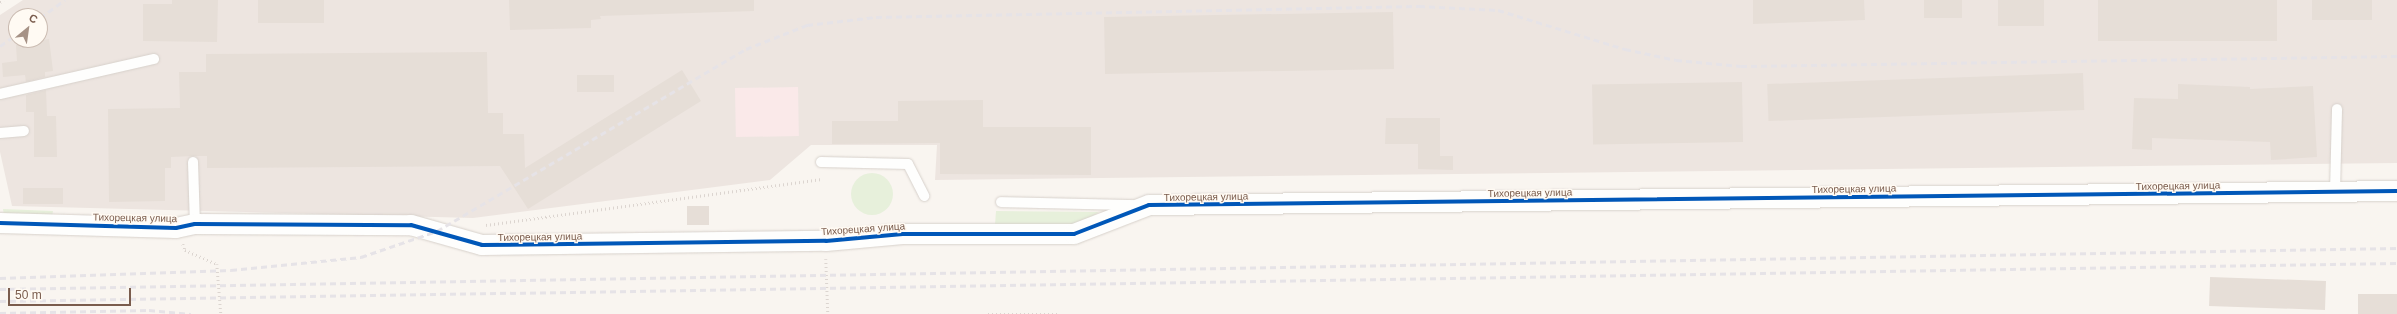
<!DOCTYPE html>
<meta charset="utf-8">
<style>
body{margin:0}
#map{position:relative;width:2397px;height:314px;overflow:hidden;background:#f9f5f0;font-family:Helvetica,sans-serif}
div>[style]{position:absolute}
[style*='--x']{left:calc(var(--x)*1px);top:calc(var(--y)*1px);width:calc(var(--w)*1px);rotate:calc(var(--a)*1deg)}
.industrial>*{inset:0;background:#ede5e0}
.medical>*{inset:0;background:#fae9e9;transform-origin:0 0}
.green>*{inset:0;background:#e7f0db}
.round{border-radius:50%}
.building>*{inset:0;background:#e6ded7;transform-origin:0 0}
.path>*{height:2.5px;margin-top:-1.25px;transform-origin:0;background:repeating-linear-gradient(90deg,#dcd5d0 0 1px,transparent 0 4px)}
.roads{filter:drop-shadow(0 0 1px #d7d1cb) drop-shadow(0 0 1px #d7d1cb)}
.service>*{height:10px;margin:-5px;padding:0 5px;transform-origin:5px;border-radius:5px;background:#fefefd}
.minor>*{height:20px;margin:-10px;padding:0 10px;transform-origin:10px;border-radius:10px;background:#fefefd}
.rail>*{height:3px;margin-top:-1.5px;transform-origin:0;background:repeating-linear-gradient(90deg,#e6e3e7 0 6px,transparent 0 10px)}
.cycleway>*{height:4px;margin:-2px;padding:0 2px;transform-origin:2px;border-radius:2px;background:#0057b8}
span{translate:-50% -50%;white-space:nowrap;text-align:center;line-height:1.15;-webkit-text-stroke:3px #fffaf3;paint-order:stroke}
.street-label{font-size:10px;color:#7a5c4d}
.north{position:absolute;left:8px;top:8px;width:40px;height:40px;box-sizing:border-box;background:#fffaf3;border:1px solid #cabbb1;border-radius:50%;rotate:29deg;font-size:11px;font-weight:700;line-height:16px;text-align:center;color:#7a5c4d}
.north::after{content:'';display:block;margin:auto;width:14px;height:18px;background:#a69286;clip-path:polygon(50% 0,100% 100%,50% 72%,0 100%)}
.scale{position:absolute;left:8px;top:288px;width:123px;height:18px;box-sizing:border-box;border:2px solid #7a5c4d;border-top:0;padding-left:5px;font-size:12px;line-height:14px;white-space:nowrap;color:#7a5c4d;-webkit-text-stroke:3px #fffaf3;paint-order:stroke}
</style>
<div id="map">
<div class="industrial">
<i style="clip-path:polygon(evenodd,23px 0,2397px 0,2397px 163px,935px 180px,937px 145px,811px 145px,770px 180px,473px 218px,12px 206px,0 152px,0 15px,23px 0,16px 16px,40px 16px,40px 40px,16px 40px,16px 16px)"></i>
</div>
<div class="medical">
<i style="left:798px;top:87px;width:49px;height:63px;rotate:89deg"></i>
</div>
<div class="green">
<i class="round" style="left:851px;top:173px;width:42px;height:42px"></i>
<i style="clip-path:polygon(3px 209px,53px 211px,52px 216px,4px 216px)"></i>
<i style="clip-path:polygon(996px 211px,1099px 212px,1079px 225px,995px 225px)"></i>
</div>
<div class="building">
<i style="clip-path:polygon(172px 0,218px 0,217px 42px,143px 41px,143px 4px,172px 4px)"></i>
<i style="left:258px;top:0;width:66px;height:23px"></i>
<i style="clip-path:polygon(509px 0,754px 0,754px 11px,600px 16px,601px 19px,591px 20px,591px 28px,510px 30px)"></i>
<i style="clip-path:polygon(1753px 0,1864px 0,1865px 20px,1753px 24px)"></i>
<i style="left:1924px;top:0;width:38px;height:18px"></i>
<i style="left:1998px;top:0;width:46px;height:26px"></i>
<i style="left:2098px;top:0;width:179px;height:41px"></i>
<i style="left:2312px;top:0;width:60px;height:20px"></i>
<i style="left:1393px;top:12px;width:57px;height:289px;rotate:89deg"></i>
<i style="clip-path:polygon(49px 39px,53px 71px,45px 72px,45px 77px,26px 82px,25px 75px,3px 77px,2px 63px,17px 61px,16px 45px)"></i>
<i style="clip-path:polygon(487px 52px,488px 113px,503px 113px,503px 134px,524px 134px,525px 168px,682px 70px,701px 101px,528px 209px,500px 166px,207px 168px,207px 156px,193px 156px,171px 157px,171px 168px,165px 168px,165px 201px,109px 202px,108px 109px,180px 108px,179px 72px,206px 72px,206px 54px)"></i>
<i style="left:2083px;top:73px;width:37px;height:316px;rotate:88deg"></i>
<i style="left:577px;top:75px;width:37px;height:17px"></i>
<i style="left:1742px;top:82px;width:60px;height:150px;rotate:89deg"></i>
<i style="clip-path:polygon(2178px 84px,2250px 87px,2250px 89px,2313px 86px,2317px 157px,2271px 160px,2270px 142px,2152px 138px,2152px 150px,2132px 149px,2134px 98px,2178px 99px)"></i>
<i style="clip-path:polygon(46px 90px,47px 116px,56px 116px,57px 157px,34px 157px,34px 112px,26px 112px,26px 95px)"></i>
<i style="clip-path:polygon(983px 100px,983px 127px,1091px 127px,1091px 175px,940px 174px,940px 143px,832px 144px,832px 121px,898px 121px,898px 101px)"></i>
<i style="clip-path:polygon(1386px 118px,1440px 118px,1440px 156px,1453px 156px,1453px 170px,1418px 169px,1418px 144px,1385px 144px)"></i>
<i style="left:63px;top:188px;width:16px;height:40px;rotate:90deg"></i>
<i style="left:687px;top:206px;width:22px;height:19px"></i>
<i style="left:2326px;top:281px;width:29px;height:116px;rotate:92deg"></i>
<i style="left:2397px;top:294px;width:20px;height:39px;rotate:90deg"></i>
</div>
<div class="path">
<i style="--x:0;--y:2;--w:4;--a:-34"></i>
<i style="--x:486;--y:225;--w:339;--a:-7.8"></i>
<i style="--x:183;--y:244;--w:6;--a:72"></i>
<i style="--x:185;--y:250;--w:35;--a:24"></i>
<i style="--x:217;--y:264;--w:50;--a:85.4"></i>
<i style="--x:826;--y:259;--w:55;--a:87.9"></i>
<i style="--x:988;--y:314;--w:69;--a:0"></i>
</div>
<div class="roads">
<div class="service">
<i style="--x:0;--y:94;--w:158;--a:-12.8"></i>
<i style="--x:0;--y:133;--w:24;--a:-5"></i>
<i style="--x:193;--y:162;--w:62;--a:88.2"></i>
<i style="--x:821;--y:162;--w:87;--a:1.3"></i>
<i style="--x:908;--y:164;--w:36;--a:63"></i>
<i style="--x:2335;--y:192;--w:83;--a:-88.6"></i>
<i style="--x:1001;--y:202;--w:134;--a:1.3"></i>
</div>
<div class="minor">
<i style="--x:0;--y:223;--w:176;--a:1.6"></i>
<i style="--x:176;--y:228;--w:19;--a:-12"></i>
<i style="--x:195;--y:224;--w:216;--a:0.3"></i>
<i style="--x:411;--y:225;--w:74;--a:15.7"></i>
<i style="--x:482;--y:245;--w:344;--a:-0.7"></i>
<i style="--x:826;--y:241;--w:77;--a:-5.2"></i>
<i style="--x:903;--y:234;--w:171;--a:0"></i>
<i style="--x:1074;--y:234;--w:80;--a:-21.1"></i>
<i style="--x:1149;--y:205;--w:1248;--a:-0.64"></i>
</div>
</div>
<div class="rail">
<i style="--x:40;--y:18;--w:31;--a:-36"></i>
<i style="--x:0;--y:46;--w:19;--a:-35"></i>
<i style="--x:0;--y:278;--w:231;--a:-2"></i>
<i style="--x:231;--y:270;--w:131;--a:-5.7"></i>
<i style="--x:361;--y:257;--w:80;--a:-18.9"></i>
<i style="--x:437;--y:231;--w:359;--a:-30.5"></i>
<i style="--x:746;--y:49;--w:66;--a:-21.5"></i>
<i style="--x:807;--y:25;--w:69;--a:-6.6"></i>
<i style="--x:876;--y:17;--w:543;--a:-1.16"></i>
<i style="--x:1419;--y:6;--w:79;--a:2.9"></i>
<i style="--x:1498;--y:10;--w:133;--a:17.1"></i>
<i style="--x:1625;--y:49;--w:52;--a:12.2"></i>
<i style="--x:1676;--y:60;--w:65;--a:5.3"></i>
<i style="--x:1741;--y:66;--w:656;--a:-0.87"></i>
<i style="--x:0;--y:289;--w:2397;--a:-0.98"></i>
<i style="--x:0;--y:301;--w:2397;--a:-0.91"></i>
<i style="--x:0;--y:313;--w:149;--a:-1.2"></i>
<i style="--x:149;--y:310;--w:42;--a:5.4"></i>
</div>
<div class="cycleway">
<i style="--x:0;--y:223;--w:176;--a:1.6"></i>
<i style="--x:176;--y:228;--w:19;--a:-12"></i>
<i style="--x:195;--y:224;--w:216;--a:0.3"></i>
<i style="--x:411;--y:225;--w:74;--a:15.7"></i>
<i style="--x:482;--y:245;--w:344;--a:-0.7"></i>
<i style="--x:826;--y:241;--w:77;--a:-5.2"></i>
<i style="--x:903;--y:234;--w:171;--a:0"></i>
<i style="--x:1074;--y:234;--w:80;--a:-21.1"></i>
<i style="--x:1149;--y:205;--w:1248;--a:-0.64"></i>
</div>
<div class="street-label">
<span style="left:2178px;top:186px;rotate:-1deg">Тихорецкая улица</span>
<span style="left:1854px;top:189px;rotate:-1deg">Тихорецкая улица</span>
<span style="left:1530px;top:193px;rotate:-1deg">Тихорецкая улица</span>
<span style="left:1206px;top:197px;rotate:-1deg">Тихорецкая улица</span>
<span style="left:135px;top:218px;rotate:1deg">Тихорецкая улица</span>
<span style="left:863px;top:229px;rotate:-4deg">Тихорецкая улица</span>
<span style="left:540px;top:237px;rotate:-1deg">Тихорецкая улица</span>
</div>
<div class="north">С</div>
<div class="scale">50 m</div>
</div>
